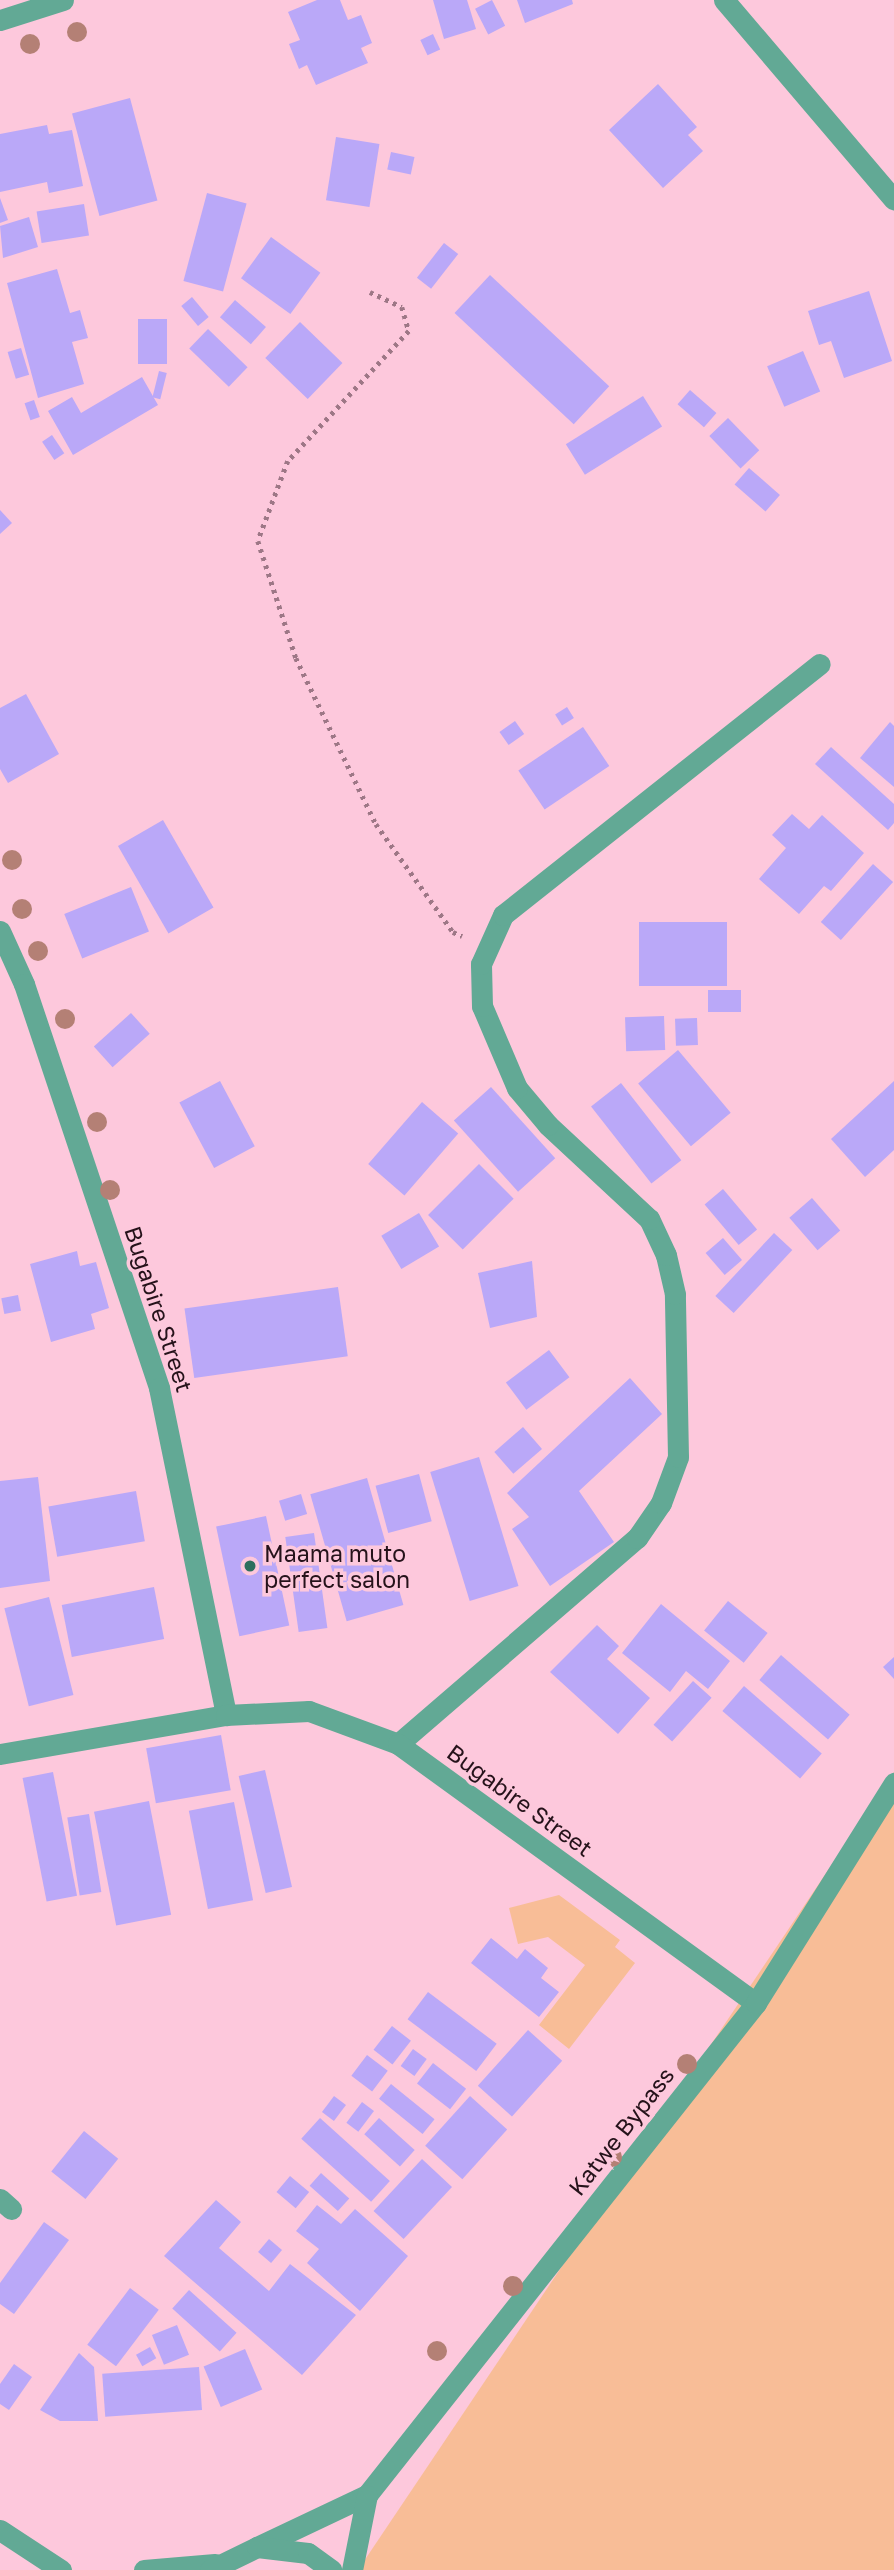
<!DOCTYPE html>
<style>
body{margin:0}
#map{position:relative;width:894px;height:2570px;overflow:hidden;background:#fdc8dc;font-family:"Golos Text",sans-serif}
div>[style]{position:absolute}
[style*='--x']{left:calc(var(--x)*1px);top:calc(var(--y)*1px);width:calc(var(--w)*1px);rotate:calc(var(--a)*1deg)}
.green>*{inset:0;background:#f8bd97}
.building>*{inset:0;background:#baa8f8;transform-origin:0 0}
.path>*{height:4.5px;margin-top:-2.25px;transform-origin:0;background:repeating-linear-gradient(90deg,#9d7786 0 3.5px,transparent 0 8.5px)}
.minor>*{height:21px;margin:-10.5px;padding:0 10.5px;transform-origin:10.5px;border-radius:10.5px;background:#62a995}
.trees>*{width:20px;height:20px;margin:-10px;border-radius:50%;background:#b48075}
.dots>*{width:19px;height:19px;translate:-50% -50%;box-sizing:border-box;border:4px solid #fdc8dc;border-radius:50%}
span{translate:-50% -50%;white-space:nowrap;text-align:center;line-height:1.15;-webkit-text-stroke:7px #fdc8dc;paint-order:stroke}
.street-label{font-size:23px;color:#25121a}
.poi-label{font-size:23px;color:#25121a}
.left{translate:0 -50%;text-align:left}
</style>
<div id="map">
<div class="green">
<i style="clip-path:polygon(894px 1772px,894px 2570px,358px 2570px)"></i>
<i style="clip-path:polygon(559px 1895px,620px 1940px,615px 1947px,635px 1963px,569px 2049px,539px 2025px,585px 1965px,548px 1937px,518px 1944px,509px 1908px)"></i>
</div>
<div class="building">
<i style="clip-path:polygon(317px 0,340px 0,348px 20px,361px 15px,372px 43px,361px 48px,368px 63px,316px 85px,307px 65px,299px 69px,289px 44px,300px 40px,288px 12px)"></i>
<i style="clip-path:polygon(433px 0,467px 0,476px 29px,444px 39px)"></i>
<i style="left:492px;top:0;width:29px;height:19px;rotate:63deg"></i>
<i style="clip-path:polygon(517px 0,572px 0,573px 4px,525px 23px)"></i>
<i style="left:433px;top:34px;width:17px;height:14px;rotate:65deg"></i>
<i style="clip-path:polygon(658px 84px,697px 127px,688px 135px,703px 151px,663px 188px,609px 130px)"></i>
<i style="left:130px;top:98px;width:106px;height:60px;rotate:75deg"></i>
<i style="clip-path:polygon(47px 125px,49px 134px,72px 130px,83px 186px,49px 193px,47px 182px,0 192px,0 134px)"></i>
<i style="left:336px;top:137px;width:44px;height:64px;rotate:9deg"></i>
<i style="left:391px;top:152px;width:24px;height:18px;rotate:12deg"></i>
<i style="left:207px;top:193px;width:41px;height:91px;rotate:15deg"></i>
<i style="clip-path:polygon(0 198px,8px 220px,0 223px)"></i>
<i style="left:84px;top:204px;width:32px;height:48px;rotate:81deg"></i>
<i style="clip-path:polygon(29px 217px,38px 247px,3px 258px,0 226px)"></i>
<i style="left:271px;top:237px;width:61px;height:51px;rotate:36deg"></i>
<i style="left:444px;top:243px;width:18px;height:44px;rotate:38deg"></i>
<i style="clip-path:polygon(57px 269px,70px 313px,80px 310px,88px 338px,72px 342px,84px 384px,38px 398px,7px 283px)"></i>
<i style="left:490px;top:275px;width:163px;height:52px;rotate:43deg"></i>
<i style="clip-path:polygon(869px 291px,892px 361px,844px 378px,831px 341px,819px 345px,808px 311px)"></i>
<i style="left:192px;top:297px;width:26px;height:14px;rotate:50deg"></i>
<i style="left:235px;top:300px;width:41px;height:23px;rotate:41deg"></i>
<i style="left:138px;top:319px;width:29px;height:45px"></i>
<i style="left:300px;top:322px;width:59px;height:50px;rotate:44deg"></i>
<i style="left:208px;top:329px;width:55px;height:27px;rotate:44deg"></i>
<i style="left:21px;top:348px;width:28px;height:14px;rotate:73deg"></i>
<i style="left:803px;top:351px;width:44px;height:39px;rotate:67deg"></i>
<i style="left:159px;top:371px;width:8px;height:27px;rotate:14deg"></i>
<i style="clip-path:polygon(142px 377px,158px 405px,73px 455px,48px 411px,72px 397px,81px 413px)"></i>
<i style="left:690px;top:390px;width:35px;height:19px;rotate:41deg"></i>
<i style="left:643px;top:396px;width:36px;height:91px;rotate:58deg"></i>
<i style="left:34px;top:400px;width:18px;height:10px;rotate:71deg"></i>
<i style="left:728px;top:418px;width:45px;height:26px;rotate:46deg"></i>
<i style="left:52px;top:435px;width:22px;height:12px;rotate:56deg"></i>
<i style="left:749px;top:468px;width:41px;height:22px;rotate:41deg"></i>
<i style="clip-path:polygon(0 510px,12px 523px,0 534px)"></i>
<i style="clip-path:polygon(26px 694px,59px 754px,8px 783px,0 769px,0 708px)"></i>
<i style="left:567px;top:707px;width:13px;height:14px;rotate:58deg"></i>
<i style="left:515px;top:721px;width:16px;height:19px;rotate:55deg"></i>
<i style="clip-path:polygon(890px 722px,894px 726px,894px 787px,860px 758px)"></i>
<i style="left:583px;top:727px;width:47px;height:78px;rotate:56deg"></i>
<i style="clip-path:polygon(831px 747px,894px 804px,894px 823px,888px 830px,815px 764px)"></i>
<i style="clip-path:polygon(792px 814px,809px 829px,822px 815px,864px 853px,831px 891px,824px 886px,799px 914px,759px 879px,786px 848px,772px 835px)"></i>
<i style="left:163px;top:820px;width:101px;height:52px;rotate:60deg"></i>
<i style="left:873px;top:864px;width:27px;height:78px;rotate:42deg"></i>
<i style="left:131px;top:887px;width:48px;height:72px;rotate:68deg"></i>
<i style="left:727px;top:922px;width:64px;height:88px;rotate:90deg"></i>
<i style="left:741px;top:990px;width:22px;height:33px;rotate:90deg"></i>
<i style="left:131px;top:1013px;width:28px;height:50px;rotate:48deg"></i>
<i style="left:664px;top:1016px;width:34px;height:39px;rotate:88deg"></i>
<i style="left:697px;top:1018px;width:27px;height:22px;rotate:88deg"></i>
<i style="left:678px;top:1050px;width:82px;height:52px;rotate:50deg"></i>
<i style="left:220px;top:1081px;width:74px;height:46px;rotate:62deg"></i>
<i style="clip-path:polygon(894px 1081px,894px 1150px,865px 1177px,831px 1139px)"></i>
<i style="left:621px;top:1083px;width:98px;height:38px;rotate:52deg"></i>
<i style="left:491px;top:1087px;width:96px;height:50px;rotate:48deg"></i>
<i style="left:422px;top:1102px;width:48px;height:82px;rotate:41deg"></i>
<i style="left:479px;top:1164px;width:49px;height:72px;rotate:45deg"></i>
<i style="left:723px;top:1189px;width:53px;height:24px;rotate:50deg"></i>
<i style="left:812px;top:1198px;width:43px;height:30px;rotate:49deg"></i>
<i style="left:419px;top:1213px;width:39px;height:44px;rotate:59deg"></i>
<i style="left:774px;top:1233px;width:25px;height:86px;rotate:43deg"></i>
<i style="left:723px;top:1238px;width:29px;height:23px;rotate:49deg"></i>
<i style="clip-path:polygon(77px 1251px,80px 1266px,96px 1262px,109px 1308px,91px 1314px,95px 1329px,51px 1342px,30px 1264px)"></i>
<i style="clip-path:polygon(532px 1261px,537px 1317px,490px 1328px,478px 1273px)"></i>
<i style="left:338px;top:1287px;width:70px;height:155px;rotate:82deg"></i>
<i style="left:18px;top:1295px;width:16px;height:17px;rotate:79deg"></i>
<i style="left:549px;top:1350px;width:34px;height:54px;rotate:53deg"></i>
<i style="clip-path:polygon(630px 1378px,662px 1414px,579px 1491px,614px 1542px,550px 1586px,512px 1529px,529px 1517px,507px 1493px)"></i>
<i style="left:523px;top:1427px;width:29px;height:38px;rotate:49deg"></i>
<i style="left:479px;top:1457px;width:135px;height:51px;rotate:73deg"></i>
<i style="left:419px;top:1474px;width:49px;height:45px;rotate:75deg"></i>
<i style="clip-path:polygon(38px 1477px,50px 1581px,0 1588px,0 1481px)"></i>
<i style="left:367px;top:1478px;width:132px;height:59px;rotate:74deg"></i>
<i style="left:136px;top:1491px;width:51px;height:89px;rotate:80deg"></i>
<i style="left:301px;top:1494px;width:21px;height:23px;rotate:73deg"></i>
<i style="left:266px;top:1516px;width:112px;height:51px;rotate:78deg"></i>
<i style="left:314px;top:1533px;width:96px;height:29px;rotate:82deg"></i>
<i style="left:154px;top:1587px;width:53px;height:94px;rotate:79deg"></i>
<i style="left:49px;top:1597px;width:101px;height:46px;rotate:76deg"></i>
<i style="left:728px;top:1601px;width:51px;height:38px;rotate:39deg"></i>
<i style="clip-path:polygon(661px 1604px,730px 1661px,708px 1689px,686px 1671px,670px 1692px,622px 1653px)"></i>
<i style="clip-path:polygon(597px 1625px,619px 1646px,607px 1659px,650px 1698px,618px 1734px,550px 1672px)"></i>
<i style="left:781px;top:1655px;width:91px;height:33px;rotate:41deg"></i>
<i style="clip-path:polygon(894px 1657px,894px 1679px,883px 1667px)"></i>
<i style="left:693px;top:1681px;width:25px;height:59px;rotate:42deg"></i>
<i style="left:744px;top:1686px;width:103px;height:33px;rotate:41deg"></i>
<i style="left:221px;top:1735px;width:56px;height:76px;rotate:80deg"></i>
<i style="left:265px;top:1770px;width:120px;height:27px;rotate:77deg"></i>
<i style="left:53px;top:1772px;width:126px;height:31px;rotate:79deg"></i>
<i style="left:149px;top:1801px;width:116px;height:56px;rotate:79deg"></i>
<i style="left:234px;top:1802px;width:100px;height:46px;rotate:79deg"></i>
<i style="left:89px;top:1814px;width:79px;height:22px;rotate:81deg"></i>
<i style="clip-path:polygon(491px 1938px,517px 1959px,525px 1949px,548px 1968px,541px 1978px,559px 1992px,539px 2017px,471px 1963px)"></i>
<i style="left:428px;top:1992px;width:86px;height:34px;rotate:37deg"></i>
<i style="left:392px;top:2026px;width:24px;height:30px;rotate:38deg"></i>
<i style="left:528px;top:2030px;width:46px;height:75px;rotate:42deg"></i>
<i style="left:413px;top:2049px;width:17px;height:21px;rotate:36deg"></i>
<i style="left:367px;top:2055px;width:26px;height:26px;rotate:37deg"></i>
<i style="left:433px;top:2063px;width:42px;height:26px;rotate:38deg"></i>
<i style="left:391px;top:2084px;width:56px;height:19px;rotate:39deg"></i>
<i style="left:334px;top:2096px;width:15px;height:20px;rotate:37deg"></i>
<i style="left:470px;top:2096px;width:50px;height:67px;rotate:42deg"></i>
<i style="left:362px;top:2102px;width:15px;height:26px;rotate:37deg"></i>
<i style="left:320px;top:2118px;width:94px;height:28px;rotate:42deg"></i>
<i style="left:379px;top:2118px;width:48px;height:22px;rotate:42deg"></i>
<i style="left:84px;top:2131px;width:44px;height:52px;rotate:39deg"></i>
<i style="left:422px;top:2159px;width:41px;height:71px;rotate:43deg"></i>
<i style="left:321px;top:2173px;width:38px;height:17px;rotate:42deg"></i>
<i style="left:290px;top:2176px;width:25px;height:21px;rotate:40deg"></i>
<i style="clip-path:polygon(216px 2200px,241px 2222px,219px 2248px,269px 2291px,290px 2264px,356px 2315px,302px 2375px,164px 2256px)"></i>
<i style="clip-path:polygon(317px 2205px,341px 2224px,355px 2209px,408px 2256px,360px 2311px,307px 2263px,319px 2249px,296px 2231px)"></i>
<i style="clip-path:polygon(44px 2222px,69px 2240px,14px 2314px,0 2304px,0 2283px)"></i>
<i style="left:269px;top:2239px;width:17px;height:17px;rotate:40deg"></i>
<i style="left:130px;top:2288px;width:36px;height:71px;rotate:37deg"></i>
<i style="left:189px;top:2290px;width:64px;height:25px;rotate:42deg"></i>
<i style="left:177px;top:2325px;width:32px;height:27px;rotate:68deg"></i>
<i style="left:150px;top:2347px;width:13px;height:16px;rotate:61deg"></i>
<i style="left:245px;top:2349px;width:44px;height:45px;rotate:67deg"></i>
<i style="clip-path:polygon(79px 2353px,94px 2367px,98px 2421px,60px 2421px,40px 2410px)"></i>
<i style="clip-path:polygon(14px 2364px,32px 2377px,9px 2410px,0 2404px,0 2384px)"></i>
<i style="left:199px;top:2367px;width:43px;height:97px;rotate:86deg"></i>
</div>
<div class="path">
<i style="--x:370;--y:292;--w:35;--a:25"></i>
<i style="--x:402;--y:307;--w:25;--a:74"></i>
<i style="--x:409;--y:331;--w:178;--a:132.9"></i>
<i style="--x:288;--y:461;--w:85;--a:110.6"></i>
<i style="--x:258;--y:541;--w:123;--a:72"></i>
<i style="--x:296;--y:658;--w:184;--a:64.3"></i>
<i style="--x:376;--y:824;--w:133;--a:54.5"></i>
<i style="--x:453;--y:932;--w:10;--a:24"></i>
</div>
<div class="minor">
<i style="--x:724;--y:0;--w:262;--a:49.6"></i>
<i style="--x:0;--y:20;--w:66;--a:-17.6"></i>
<i style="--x:0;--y:931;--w:58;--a:65.6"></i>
<i style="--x:24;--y:984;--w:426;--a:71.5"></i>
<i style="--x:159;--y:1388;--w:334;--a:78.4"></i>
<i style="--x:398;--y:1744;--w:316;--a:-40.8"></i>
<i style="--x:637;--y:1538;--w:42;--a:-55.6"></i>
<i style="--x:661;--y:1503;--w:49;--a:-69.7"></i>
<i style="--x:678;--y:1457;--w:163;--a:-91.1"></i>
<i style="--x:675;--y:1294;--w:40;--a:-103"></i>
<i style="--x:666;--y:1255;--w:40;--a:-115"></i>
<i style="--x:649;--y:1219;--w:138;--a:-137.1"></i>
<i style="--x:548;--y:1125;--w:48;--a:-130"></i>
<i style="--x:517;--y:1088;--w:89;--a:-113.1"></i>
<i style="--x:482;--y:1006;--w:42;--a:-91.4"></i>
<i style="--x:481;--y:964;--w:54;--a:-65.8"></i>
<i style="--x:503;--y:915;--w:404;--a:-38.4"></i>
<i style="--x:0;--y:1754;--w:229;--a:-9.8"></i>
<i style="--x:226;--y:1715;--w:83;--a:-2.8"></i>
<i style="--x:309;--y:1711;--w:95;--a:20.3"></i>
<i style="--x:398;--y:1744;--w:442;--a:35.9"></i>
<i style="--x:0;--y:2199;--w:15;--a:42"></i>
<i style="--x:0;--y:2530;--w:73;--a:33.3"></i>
<i style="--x:257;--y:2547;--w:122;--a:-25.3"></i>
<i style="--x:367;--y:2495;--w:627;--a:-51.67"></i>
<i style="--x:756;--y:2003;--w:260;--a:-57.9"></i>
<i style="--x:144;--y:2570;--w:71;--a:-4.8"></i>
<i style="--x:210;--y:2570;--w:52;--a:-26.1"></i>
<i style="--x:257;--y:2547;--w:51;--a:6.7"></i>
<i style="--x:308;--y:2553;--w:29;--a:36"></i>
<i style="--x:352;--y:2570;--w:76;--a:-78.7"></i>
</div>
<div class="trees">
<i style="left:77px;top:32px"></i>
<i style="left:30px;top:44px"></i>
<i style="left:12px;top:860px"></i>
<i style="left:22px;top:909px"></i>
<i style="left:38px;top:951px"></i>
<i style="left:65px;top:1019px"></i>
<i style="left:97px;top:1122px"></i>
<i style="left:110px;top:1190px"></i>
<i style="left:687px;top:2064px"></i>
<i style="left:612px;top:2157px"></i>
<i style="left:513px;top:2286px"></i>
<i style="left:437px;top:2351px"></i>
</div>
<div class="dots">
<i style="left:250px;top:1566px;background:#2e6f5e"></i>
</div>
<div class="street-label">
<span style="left:159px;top:1309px;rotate:72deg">Bugabire Street</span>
<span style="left:520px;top:1800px;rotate:36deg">Bugabire Street</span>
<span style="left:621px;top:2131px;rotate:-52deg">Katwe Bypass</span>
</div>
<div class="poi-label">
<span class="left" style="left:264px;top:1566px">Maama muto<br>perfect salon</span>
</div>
</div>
